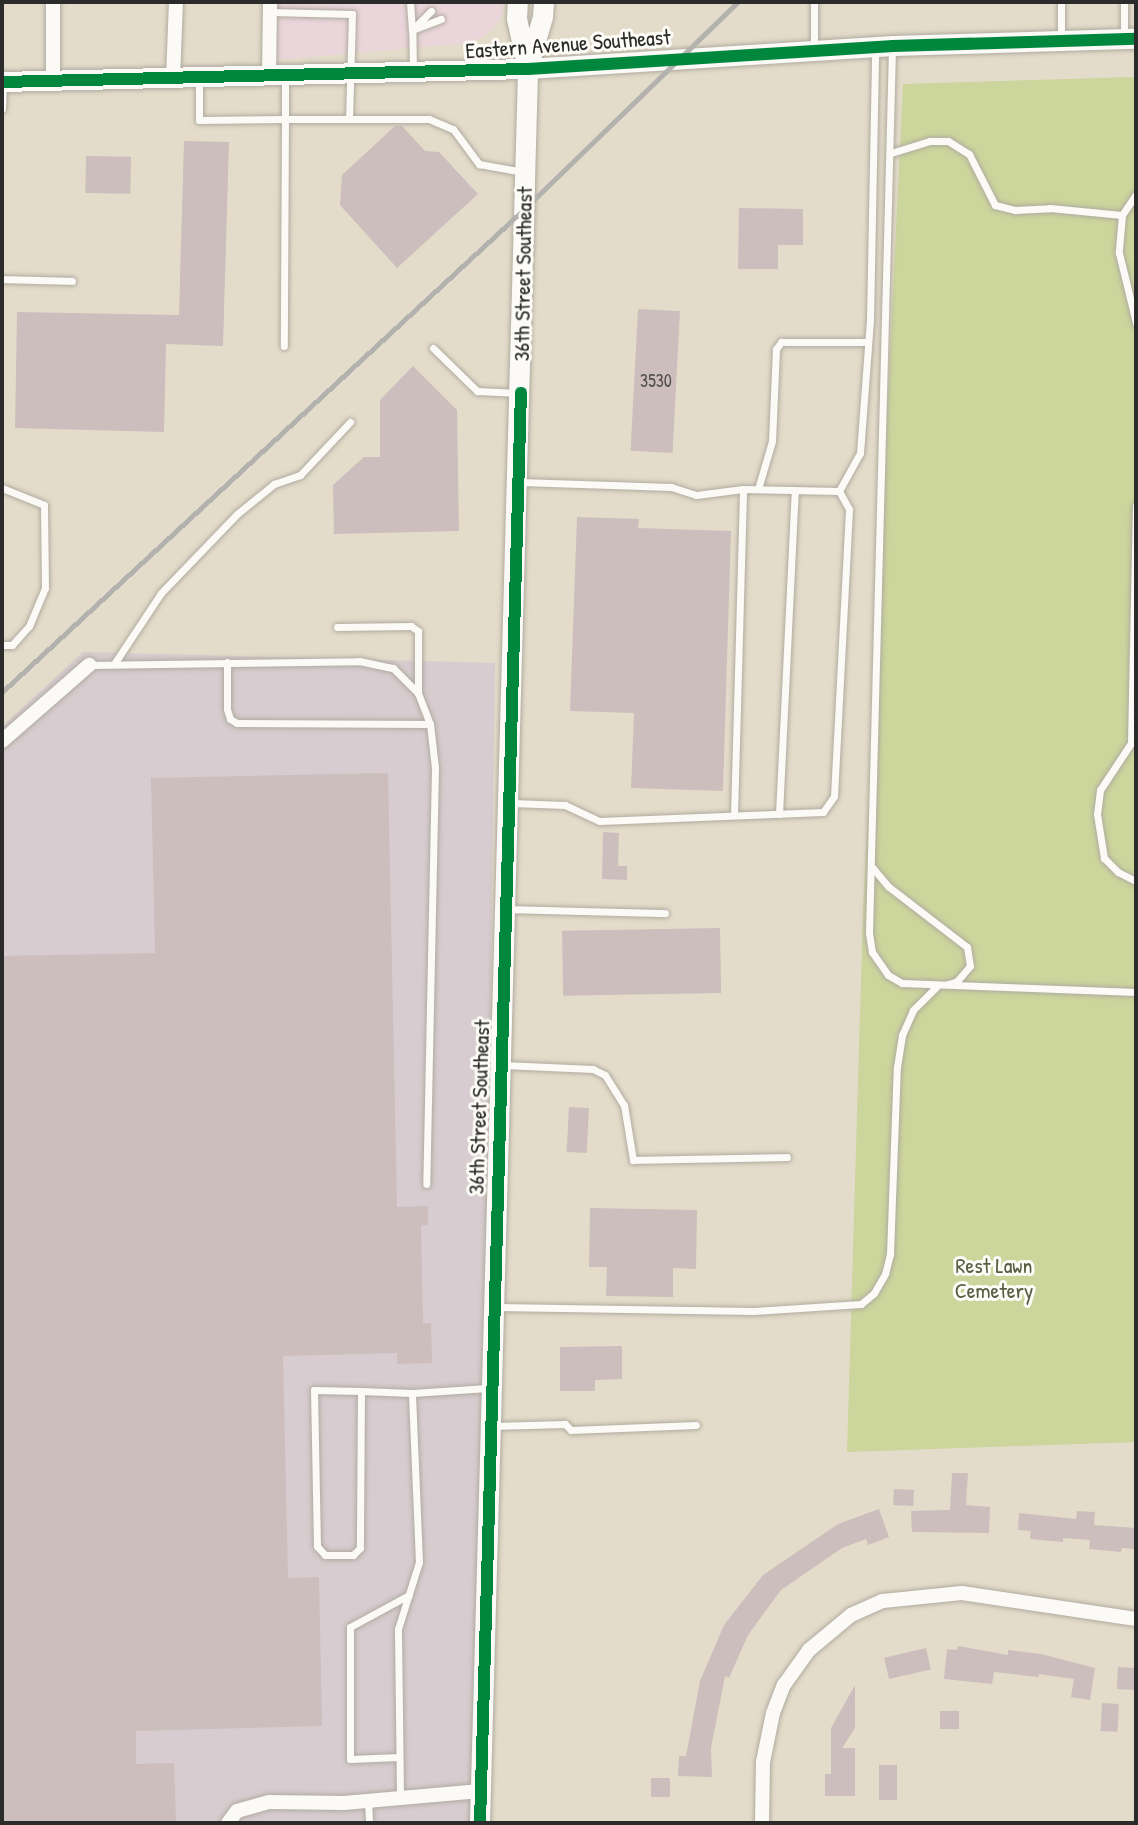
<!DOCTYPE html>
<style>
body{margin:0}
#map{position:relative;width:1138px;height:1825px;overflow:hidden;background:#e4dcca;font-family:"Patrick Hand",sans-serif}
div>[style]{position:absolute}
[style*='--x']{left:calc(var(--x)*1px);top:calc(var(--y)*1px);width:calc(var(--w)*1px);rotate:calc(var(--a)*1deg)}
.built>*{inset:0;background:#ead5da}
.industrial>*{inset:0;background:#d7cccf}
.green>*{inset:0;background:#cbd59c}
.building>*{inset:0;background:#ccbebc;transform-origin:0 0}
.roads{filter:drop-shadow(0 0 2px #b0aba0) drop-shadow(0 0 2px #b0aba0)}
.lane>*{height:7px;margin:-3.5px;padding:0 3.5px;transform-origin:3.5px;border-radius:3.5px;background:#fbfaf7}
.street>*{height:14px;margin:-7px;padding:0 7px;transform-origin:7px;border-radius:7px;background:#fbfaf7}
.secondary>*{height:20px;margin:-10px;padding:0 10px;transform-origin:10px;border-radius:10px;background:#fbfaf7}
.rail>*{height:5px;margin:-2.5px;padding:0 2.5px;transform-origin:2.5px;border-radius:2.5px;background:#b3b2af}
.cycleway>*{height:12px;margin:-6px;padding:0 6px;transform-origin:6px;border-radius:6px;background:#00873e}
span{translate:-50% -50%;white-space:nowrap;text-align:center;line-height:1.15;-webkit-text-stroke:6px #fdfcf7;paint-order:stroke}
.number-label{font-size:18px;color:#53504f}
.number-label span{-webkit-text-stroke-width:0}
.street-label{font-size:22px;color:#2b2b2b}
.park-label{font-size:22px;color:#555d42}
.frame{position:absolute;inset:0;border:4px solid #2b2b2b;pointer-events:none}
</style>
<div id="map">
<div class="built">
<i style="clip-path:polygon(277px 2px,503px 2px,503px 12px,495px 26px,483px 37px,467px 43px,276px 60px)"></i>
</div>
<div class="industrial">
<i style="clip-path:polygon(83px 652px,495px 663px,480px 1791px,476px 1823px,2px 1823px,2px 727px)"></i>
</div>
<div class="green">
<i style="clip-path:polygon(1136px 77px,1136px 1442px,847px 1452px,863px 912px,903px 84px)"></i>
</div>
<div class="building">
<i style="clip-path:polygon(395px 126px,402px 126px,425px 151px,439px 152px,478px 194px,397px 268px,340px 205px,342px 175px)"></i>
<i style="clip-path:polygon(184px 141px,229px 142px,223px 346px,166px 344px,164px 432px,15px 428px,17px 312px,179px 315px)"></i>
<i style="left:86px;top:156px;width:45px;height:37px;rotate:1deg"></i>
<i style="clip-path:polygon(739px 208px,803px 209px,803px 245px,778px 245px,778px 269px,738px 269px)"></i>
<i style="left:638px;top:309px;width:42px;height:142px;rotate:3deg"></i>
<i style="clip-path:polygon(413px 366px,457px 410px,459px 531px,334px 534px,333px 485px,364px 457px,380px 457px,380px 400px)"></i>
<i style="clip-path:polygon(577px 517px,639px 519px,638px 528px,731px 531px,723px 791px,631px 788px,634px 713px,570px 711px)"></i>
<i style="clip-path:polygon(388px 773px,397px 1207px,428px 1206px,428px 1225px,421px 1226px,423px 1323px,431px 1323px,432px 1363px,397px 1364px,397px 1353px,283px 1356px,288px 1578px,319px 1577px,322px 1726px,136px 1731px,136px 1764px,174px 1763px,176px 1823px,2px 1823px,2px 956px,155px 953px,151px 778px)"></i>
<i style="clip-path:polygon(603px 832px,619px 833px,618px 866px,627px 866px,627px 880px,602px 879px)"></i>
<i style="left:720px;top:928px;width:65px;height:158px;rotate:89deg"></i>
<i style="left:569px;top:1107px;width:20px;height:45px;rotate:3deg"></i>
<i style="clip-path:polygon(590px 1208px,697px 1210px,696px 1269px,673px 1268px,673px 1297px,606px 1296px,607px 1267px,589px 1267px)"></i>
<i style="clip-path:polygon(622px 1346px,622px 1379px,595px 1380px,595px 1391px,560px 1391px,560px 1347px)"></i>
<i style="clip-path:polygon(952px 1473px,968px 1473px,966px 1505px,990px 1507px,989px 1533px,912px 1532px,911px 1511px,950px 1510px)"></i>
<i style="left:894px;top:1489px;width:20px;height:16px;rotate:3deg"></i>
<i style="clip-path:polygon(879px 1509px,889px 1537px,868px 1545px,866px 1539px,842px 1548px,781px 1590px,748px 1635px,729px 1678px,725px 1676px,711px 1748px,712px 1777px,678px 1776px,679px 1756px,686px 1756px,700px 1681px,724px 1625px,763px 1575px,838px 1524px)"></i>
<i style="clip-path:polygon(1077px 1511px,1095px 1512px,1094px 1525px,1136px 1528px,1136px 1549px,1122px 1548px,1121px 1552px,1089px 1549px,1090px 1540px,1063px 1538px,1063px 1542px,1030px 1539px,1031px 1531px,1018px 1530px,1019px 1513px,1076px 1519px)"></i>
<i style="clip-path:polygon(958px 1646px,1008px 1655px,1008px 1650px,1041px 1654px,1095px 1668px,1090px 1700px,1071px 1697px,1074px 1679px,1039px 1674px,1038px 1677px,994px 1672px,992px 1684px,944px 1679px,947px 1649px,957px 1650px)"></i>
<i style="left:926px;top:1648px;width:22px;height:43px;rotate:77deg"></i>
<i style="left:1118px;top:1667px;width:18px;height:22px;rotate:3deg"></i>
<i style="clip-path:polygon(855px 1685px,855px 1728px,842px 1748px,855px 1748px,855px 1796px,825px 1796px,825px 1774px,831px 1774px,831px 1728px)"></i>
<i style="left:1102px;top:1703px;width:17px;height:28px;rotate:3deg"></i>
<i style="left:940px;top:1711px;width:19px;height:18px"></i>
<i style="left:879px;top:1765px;width:18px;height:35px"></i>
<i style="left:651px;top:1778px;width:19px;height:19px"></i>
</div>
<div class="roads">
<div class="lane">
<i style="--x:410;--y:2;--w:28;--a:86"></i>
<i style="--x:814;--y:2;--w:46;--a:90"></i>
<i style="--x:1124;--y:2;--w:35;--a:90"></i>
<i style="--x:270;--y:12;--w:82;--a:1.4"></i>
<i style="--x:352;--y:14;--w:105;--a:91.6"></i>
<i style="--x:349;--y:119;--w:80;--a:0"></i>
<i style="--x:429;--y:119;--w:26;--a:23"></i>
<i style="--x:453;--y:129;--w:44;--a:53.4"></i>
<i style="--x:479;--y:164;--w:45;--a:10.3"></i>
<i style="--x:414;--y:28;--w:24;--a:-45"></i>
<i style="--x:1061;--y:39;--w:37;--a:-90"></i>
<i style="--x:892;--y:48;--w:885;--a:91.49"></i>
<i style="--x:869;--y:933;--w:19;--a:81"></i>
<i style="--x:872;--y:952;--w:28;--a:55"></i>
<i style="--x:888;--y:975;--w:16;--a:30"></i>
<i style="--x:902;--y:983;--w:234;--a:2.2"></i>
<i style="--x:413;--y:69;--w:39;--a:-91"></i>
<i style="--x:412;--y:30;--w:31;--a:-21"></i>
<i style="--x:285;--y:78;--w:41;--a:90"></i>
<i style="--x:285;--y:119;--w:64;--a:0"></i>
<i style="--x:199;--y:80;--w:40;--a:90"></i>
<i style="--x:199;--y:120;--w:86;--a:-0.7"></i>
<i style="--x:285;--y:119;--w:227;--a:90.3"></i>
<i style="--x:2;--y:109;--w:25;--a:-88"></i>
<i style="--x:891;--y:153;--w:41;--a:-17.1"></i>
<i style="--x:930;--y:141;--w:18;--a:0"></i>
<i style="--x:948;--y:141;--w:25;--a:32"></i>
<i style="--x:969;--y:154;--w:57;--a:63"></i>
<i style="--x:995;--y:205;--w:21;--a:14"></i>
<i style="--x:1015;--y:210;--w:35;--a:-3"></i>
<i style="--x:1050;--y:208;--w:72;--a:5.6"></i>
<i style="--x:1122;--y:215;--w:25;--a:-56"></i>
<i style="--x:1122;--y:215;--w:38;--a:95"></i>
<i style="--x:1119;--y:253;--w:72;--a:76.3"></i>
<i style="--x:2;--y:279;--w:70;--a:1.6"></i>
<i style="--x:433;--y:348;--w:62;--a:44.3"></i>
<i style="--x:477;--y:391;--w:42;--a:2.7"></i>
<i style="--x:2;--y:488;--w:45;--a:22"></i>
<i style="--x:44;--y:505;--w:83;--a:89.3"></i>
<i style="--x:45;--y:588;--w:41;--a:112.8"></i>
<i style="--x:29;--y:626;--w:25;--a:132"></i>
<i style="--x:12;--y:645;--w:10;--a:180"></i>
<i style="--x:758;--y:489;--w:50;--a:-73.7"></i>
<i style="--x:772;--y:441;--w:92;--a:-87.5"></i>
<i style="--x:776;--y:349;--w:9;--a:-54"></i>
<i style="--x:781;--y:342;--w:87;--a:0"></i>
<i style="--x:839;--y:491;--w:43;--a:-61.1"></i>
<i style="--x:860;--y:453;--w:133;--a:-85.7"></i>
<i style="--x:870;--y:320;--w:271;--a:-88.9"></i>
<i style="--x:337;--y:627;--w:74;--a:-0.8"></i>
<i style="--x:411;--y:626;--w:9;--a:36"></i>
<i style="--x:418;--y:631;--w:62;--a:90"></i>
<i style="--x:227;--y:662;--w:47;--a:90"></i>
<i style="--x:227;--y:709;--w:10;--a:73"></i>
<i style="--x:230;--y:719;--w:8;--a:30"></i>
<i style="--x:237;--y:723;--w:193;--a:0.3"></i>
<i style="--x:114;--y:664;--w:85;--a:-56.5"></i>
<i style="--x:161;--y:593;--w:110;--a:-46.1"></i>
<i style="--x:237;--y:514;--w:48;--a:-39"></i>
<i style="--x:274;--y:484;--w:28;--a:-19"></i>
<i style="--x:300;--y:475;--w:73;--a:-46.7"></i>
<i style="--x:89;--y:665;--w:270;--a:-0.8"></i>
<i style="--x:359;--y:661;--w:35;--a:12"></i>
<i style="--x:393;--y:668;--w:35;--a:45"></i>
<i style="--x:418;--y:693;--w:33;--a:69"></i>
<i style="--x:430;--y:724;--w:44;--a:83.5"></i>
<i style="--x:435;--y:768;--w:416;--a:91.2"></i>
<i style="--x:1136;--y:742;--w:5;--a:169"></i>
<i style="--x:1131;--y:743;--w:56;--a:123.4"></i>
<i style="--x:1100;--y:790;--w:24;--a:97"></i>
<i style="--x:1097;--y:814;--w:45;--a:81"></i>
<i style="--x:1104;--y:858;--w:20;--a:45"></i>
<i style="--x:1118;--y:872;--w:20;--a:27"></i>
<i style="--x:1131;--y:743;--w:237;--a:-88.8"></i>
<i style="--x:512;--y:803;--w:53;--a:2.2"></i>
<i style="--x:565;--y:805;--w:38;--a:25"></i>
<i style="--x:600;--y:821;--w:223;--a:-2.3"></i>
<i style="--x:823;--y:812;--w:19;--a:-55"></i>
<i style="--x:834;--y:796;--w:287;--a:-87"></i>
<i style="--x:849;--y:509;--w:21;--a:-119"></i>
<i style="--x:839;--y:491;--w:96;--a:-178.8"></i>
<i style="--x:743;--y:489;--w:47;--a:172.7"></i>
<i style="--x:696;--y:495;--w:26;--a:-162"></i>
<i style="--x:671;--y:487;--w:151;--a:-178.1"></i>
<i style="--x:779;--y:814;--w:324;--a:-87.2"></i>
<i style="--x:734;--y:815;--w:326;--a:-88.4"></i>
<i style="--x:872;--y:867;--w:26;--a:50"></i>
<i style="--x:889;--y:887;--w:98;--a:37.6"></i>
<i style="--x:967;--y:947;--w:19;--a:81"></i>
<i style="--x:970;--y:966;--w:21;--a:131"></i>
<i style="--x:956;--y:982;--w:8;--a:166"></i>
<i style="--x:508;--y:909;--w:157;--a:1.5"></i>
<i style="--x:503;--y:1065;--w:90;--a:2.5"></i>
<i style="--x:593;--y:1069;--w:13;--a:27"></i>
<i style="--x:605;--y:1075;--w:36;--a:58"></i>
<i style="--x:624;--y:1105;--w:56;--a:80.7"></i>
<i style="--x:633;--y:1160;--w:154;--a:-1.1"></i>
<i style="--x:497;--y:1307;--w:257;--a:0.9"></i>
<i style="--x:754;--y:1311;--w:107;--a:-3.7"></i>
<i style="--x:861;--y:1304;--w:17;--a:-40"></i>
<i style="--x:874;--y:1293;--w:22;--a:-60"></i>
<i style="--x:885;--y:1274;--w:21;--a:-76"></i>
<i style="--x:890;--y:1254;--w:187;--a:-87.9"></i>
<i style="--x:897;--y:1067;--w:32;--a:-81"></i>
<i style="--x:902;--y:1035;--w:27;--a:-66"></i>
<i style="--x:913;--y:1010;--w:33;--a:-45"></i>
<i style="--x:361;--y:1391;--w:157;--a:90.4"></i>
<i style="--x:360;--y:1548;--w:10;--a:135"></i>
<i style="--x:353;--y:1555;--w:28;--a:180"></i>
<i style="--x:325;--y:1555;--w:12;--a:-132"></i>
<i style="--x:317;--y:1546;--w:156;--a:-91.1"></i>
<i style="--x:314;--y:1390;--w:47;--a:1.2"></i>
<i style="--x:361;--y:1391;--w:51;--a:2.2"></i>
<i style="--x:492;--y:1426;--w:73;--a:-1.6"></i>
<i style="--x:565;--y:1424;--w:8;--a:45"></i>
<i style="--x:571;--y:1430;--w:125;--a:-2.3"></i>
<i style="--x:399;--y:1757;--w:49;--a:177.7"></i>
<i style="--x:350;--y:1759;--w:132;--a:-90"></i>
<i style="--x:350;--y:1627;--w:67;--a:-28.5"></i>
<i style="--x:400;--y:1795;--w:166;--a:-90.7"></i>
<i style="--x:398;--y:1629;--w:70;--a:-72.6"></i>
<i style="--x:419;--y:1562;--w:169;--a:-92.4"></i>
<i style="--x:412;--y:1393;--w:76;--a:-3.8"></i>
<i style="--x:368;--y:1801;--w:22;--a:87"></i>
</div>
<div class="street">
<i style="--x:53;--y:2;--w:79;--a:90"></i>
<i style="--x:269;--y:76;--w:74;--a:-89.2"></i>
<i style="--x:173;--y:79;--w:77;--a:-87.8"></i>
<i style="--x:2;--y:741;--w:116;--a:-41.1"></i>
<i style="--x:228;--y:1823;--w:15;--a:-53"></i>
<i style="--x:237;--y:1811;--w:33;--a:-16"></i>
<i style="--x:269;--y:1802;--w:75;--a:0.8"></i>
<i style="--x:344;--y:1803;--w:137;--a:-5"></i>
<i style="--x:762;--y:1823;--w:61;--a:-89.1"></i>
<i style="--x:763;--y:1762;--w:50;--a:-78.5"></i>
<i style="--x:773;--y:1713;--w:30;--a:-69"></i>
<i style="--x:784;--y:1685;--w:43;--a:-54.5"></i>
<i style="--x:809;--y:1650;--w:55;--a:-39.8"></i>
<i style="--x:851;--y:1615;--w:35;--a:-24"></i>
<i style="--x:883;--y:1601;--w:79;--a:-5.8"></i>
<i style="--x:962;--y:1593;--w:176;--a:8.5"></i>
</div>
<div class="secondary">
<i style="--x:529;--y:65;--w:50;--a:-73.7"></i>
<i style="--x:543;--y:17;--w:15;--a:-86"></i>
<i style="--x:2;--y:82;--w:526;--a:-1.42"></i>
<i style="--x:528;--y:69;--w:366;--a:-3.6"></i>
<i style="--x:893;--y:46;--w:243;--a:-1.7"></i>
<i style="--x:480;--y:1823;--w:1755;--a:-88.43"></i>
<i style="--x:528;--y:69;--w:51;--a:-102.4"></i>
<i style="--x:517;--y:19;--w:17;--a:-87"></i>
</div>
</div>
<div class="rail">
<i style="--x:2;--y:692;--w:710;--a:-42.77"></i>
<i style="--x:523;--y:210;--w:299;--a:-44.1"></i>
</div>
<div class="cycleway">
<i style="--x:2;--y:82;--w:526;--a:-1.42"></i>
<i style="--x:528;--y:69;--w:366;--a:-3.6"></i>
<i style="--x:893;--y:46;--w:243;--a:-1.7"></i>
<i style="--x:480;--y:1823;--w:1431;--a:-88.36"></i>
</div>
<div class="number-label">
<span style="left:656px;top:381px">3530</span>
</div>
<div class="street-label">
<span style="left:568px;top:44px;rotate:-4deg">Eastern Avenue Southeast</span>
<span style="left:523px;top:274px;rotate:-89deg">36th Street Southeast</span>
<span style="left:479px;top:1107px;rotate:-88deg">36th Street Southeast</span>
</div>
<div class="park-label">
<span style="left:994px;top:1278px">Rest Lawn<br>Cemetery</span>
</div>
<div class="frame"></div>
</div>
